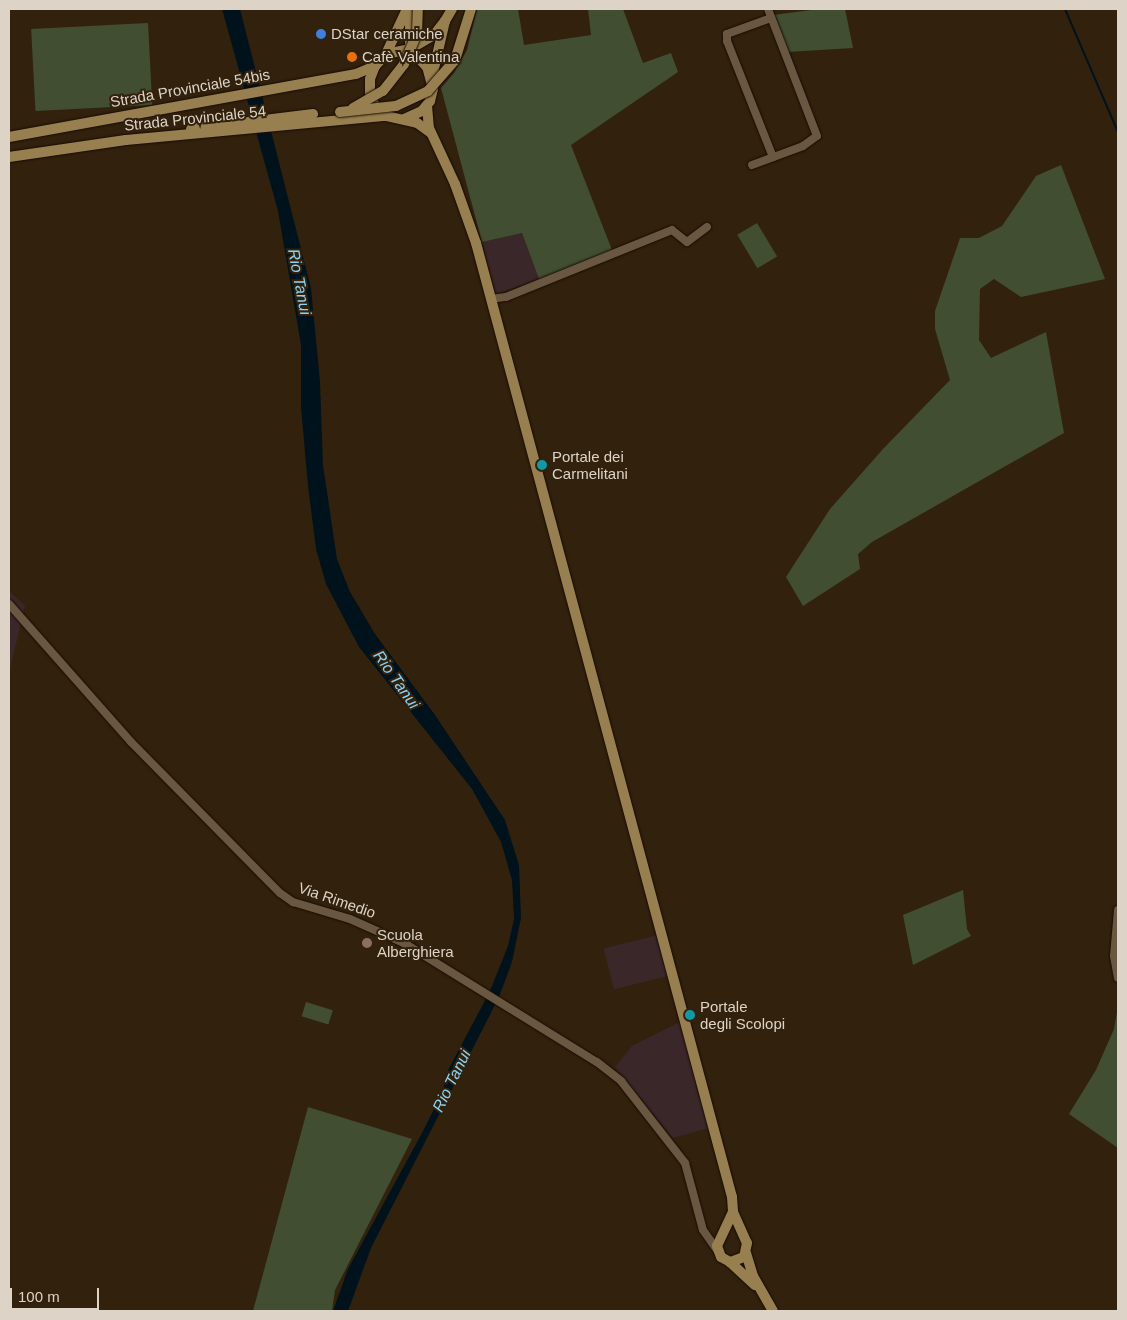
<!DOCTYPE html>
<meta charset="utf-8">
<style>
body{margin:0}
#map{position:relative;width:1127px;height:1320px;overflow:hidden;background:#32220d;font-family:Arial,sans-serif}
div>[style]{position:absolute}
[style*='--x']{left:calc(var(--x)*1px);top:calc(var(--y)*1px);width:calc(var(--w)*1px);rotate:calc(var(--a)*1deg)}
.industrial>*{inset:0;background:#3a2729;transform-origin:0 0}
.green>*{inset:0;background:#414e32;transform-origin:0 0}
.water>*{inset:0;background:#00121b}
.stream>*{height:2px;margin:-1px;padding:0 1px;transform-origin:1px;border-radius:1px;background:#00121b}
.roads{filter:drop-shadow(0 0 1px #190b00) drop-shadow(0 0 1px #190b00)}
.minor>*{height:8px;margin:-4px;padding:0 4px;transform-origin:4px;border-radius:4px;background:#695741}
.major>*{height:10px;margin:-5px;padding:0 5px;transform-origin:5px;border-radius:5px;background:#987f4f}
.bridges{filter:drop-shadow(0 0 1px #190b00) drop-shadow(0 0 1px #190b00)}
.major-bridge>*{height:10px;margin:-5px;padding:0 5px;transform-origin:5px;border-radius:5px;background:#987f4f}
.dots>*{width:14px;height:14px;translate:-50% -50%;box-sizing:border-box;border:2px solid #32220d;border-radius:50%}
span{translate:-50% -50%;white-space:nowrap;text-align:center;line-height:1.15;-webkit-text-stroke:4px #32220d;paint-order:stroke}
.poi-label{font-size:15px;color:#ddd3c6}
.left{translate:0 -50%;text-align:left}
.street-label{font-size:15px;color:#ddd3c6}
.water-label{font-size:16px;color:#8ad3f4;font-style:italic}
.frame{position:absolute;inset:0;border:10px solid #ddd3c6;pointer-events:none}
.scale{position:absolute;left:10px;top:1288px;width:89px;height:22px;box-sizing:border-box;border:2px solid #ddd3c6;border-top:0;padding-left:6px;font-size:15px;line-height:18px;white-space:nowrap;color:#ddd3c6;-webkit-text-stroke:4px #32220d;paint-order:stroke}
</style>
<div id="map">
<div class="industrial">
<i style="clip-path:polygon(522px 233px,539px 279px,496px 294px,482px 242px)"></i>
<i style="clip-path:polygon(9px 591px,25px 606px,9px 673px)"></i>
<i style="left:658px;top:935px;width:42px;height:56px;rotate:76deg"></i>
<i style="clip-path:polygon(682px 1021px,708px 1128px,673px 1138px,615px 1067px,632px 1046px)"></i>
</div>
<div class="green">
<i style="clip-path:polygon(477px 9px,518px 9px,524px 45px,591px 35px,588px 9px,623px 9px,643px 63px,671px 53px,678px 72px,571px 145px,612px 250px,539px 279px,522px 233px,482px 242px,441px 88px,454px 73px,467px 50px)"></i>
<i style="clip-path:polygon(819px 9px,845px 9px,853px 48px,787px 52px,773px 15px)"></i>
<i style="left:148px;top:23px;width:82px;height:117px;rotate:87deg"></i>
<i style="clip-path:polygon(1061px 165px,1105px 279px,1021px 297px,994px 279px,980px 289px,979px 340px,991px 358px,1046px 332px,1064px 433px,872px 542px,858px 554px,860px 569px,803px 606px,786px 577px,795px 563px,830px 509px,883px 449px,950px 380px,935px 329px,935px 311px,960px 238px,979px 238px,1002px 226px,1036px 176px)"></i>
<i style="left:757px;top:223px;width:39px;height:23px;rotate:59deg"></i>
<i style="clip-path:polygon(963px 890px,967px 929px,971px 936px,913px 965px,903px 915px)"></i>
<i style="left:306px;top:1002px;width:28px;height:15px;rotate:17deg"></i>
<i style="clip-path:polygon(1118px 1007px,1118px 1148px,1069px 1114px,1096px 1070px,1114px 1029px)"></i>
<i style="clip-path:polygon(308px 1107px,412px 1139px,335px 1290px,332px 1311px,253px 1311px)"></i>
</div>
<div class="water">
<i style="clip-path:polygon(222px 9px,240px 9px,311px 288px,320px 382px,323px 465px,337px 559px,350px 592px,375px 634px,435px 715px,505px 820px,519px 865px,521px 918px,512px 962px,499px 997px,371px 1248px,348px 1311px,333px 1311px,348px 1269px,422px 1133px,444px 1089px,445px 1076px,490px 991px,508px 946px,514px 919px,512px 880px,501px 842px,472px 789px,359px 647px,326px 584px,316px 549px,308px 486px,301px 407px,301px 345px,278px 211px)"></i>
</div>
<div class="stream">
<i style="--x:1065;--y:9;--w:132;--a:66.7"></i>
</div>
<div class="roads">
<div class="minor">
<i style="--x:771;--y:18;--w:47;--a:160"></i>
<i style="--x:727;--y:34;--w:7;--a:90"></i>
<i style="--x:727;--y:41;--w:125;--a:68.4"></i>
<i style="--x:752;--y:165;--w:54;--a:-20.4"></i>
<i style="--x:803;--y:146;--w:17;--a:-36"></i>
<i style="--x:817;--y:136;--w:136;--a:-111.1"></i>
<i style="--x:491;--y:299;--w:15;--a:-8"></i>
<i style="--x:506;--y:297;--w:179;--a:-22"></i>
<i style="--x:672;--y:230;--w:19;--a:39"></i>
<i style="--x:687;--y:242;--w:25;--a:-37"></i>
<i style="--x:9;--y:604;--w:184;--a:48.5"></i>
<i style="--x:131;--y:742;--w:212;--a:45.4"></i>
<i style="--x:280;--y:893;--w:16;--a:35"></i>
<i style="--x:293;--y:902;--w:59;--a:16.6"></i>
<i style="--x:350;--y:919;--w:59;--a:24"></i>
<i style="--x:404;--y:943;--w:227;--a:31.7"></i>
<i style="--x:597;--y:1062;--w:31;--a:38"></i>
<i style="--x:621;--y:1081;--w:104;--a:52"></i>
<i style="--x:685;--y:1163;--w:69;--a:75"></i>
<i style="--x:703;--y:1230;--w:24;--a:55"></i>
<i style="--x:1118;--y:910;--w:46;--a:95"></i>
<i style="--x:1114;--y:956;--w:22;--a:80"></i>
</div>
<div class="major">
<i style="--x:410;--y:13;--w:36;--a:90"></i>
<i style="--x:386;--y:54;--w:50;--a:-65"></i>
<i style="--x:432;--y:77;--w:57;--a:-76.9"></i>
<i style="--x:445;--y:21;--w:14;--a:-60"></i>
<i style="--x:427;--y:106;--w:22;--a:85"></i>
<i style="--x:429;--y:128;--w:62;--a:65.1"></i>
<i style="--x:455;--y:184;--w:63;--a:70.4"></i>
<i style="--x:476;--y:243;--w:988;--a:74.98"></i>
<i style="--x:732;--y:1197;--w:15;--a:86"></i>
<i style="--x:733;--y:1212;--w:34;--a:66"></i>
<i style="--x:747;--y:1243;--w:14;--a:102"></i>
<i style="--x:744;--y:1257;--w:15;--a:160"></i>
<i style="--x:730;--y:1262;--w:10;--a:-151"></i>
<i style="--x:721;--y:1257;--w:12;--a:-110"></i>
<i style="--x:717;--y:1246;--w:38;--a:-65"></i>
<i style="--x:404;--y:119;--w:20;--a:-24"></i>
<i style="--x:422;--y:111;--w:13;--a:-51"></i>
<i style="--x:430;--y:101;--w:12;--a:-76"></i>
<i style="--x:433;--y:89;--w:23;--a:-105"></i>
<i style="--x:427;--y:67;--w:25;--a:-133"></i>
<i style="--x:191;--y:129;--w:123;--a:-7"></i>
<i style="--x:431;--y:133;--w:17;--a:-144"></i>
<i style="--x:417;--y:123;--w:32;--a:-167"></i>
<i style="--x:386;--y:116;--w:11;--a:-142"></i>
<i style="--x:377;--y:109;--w:14;--a:-120"></i>
<i style="--x:370;--y:97;--w:18;--a:-90"></i>
<i style="--x:370;--y:79;--w:14;--a:-69"></i>
<i style="--x:375;--y:66;--w:16;--a:-47"></i>
<i style="--x:386;--y:54;--w:25;--a:-12"></i>
<i style="--x:410;--y:49;--w:28;--a:-30"></i>
<i style="--x:434;--y:35;--w:18;--a:-52"></i>
<i style="--x:9;--y:137;--w:353;--a:-10.3"></i>
<i style="--x:356;--y:74;--w:21;--a:-23"></i>
<i style="--x:9;--y:157;--w:118;--a:-8.3"></i>
<i style="--x:126;--y:140;--w:261;--a:-5.3"></i>
<i style="--x:746;--y:1253;--w:24;--a:73"></i>
<i style="--x:753;--y:1276;--w:40;--a:60.3"></i>
<i style="--x:730;--y:1262;--w:34;--a:43"></i>
</div>
</div>
<div class="bridges">
<div class="major-bridge">
<i style="--x:353;--y:108;--w:34;--a:-30"></i>
<i style="--x:383;--y:91;--w:34;--a:-52"></i>
<i style="--x:404;--y:64;--w:34;--a:-67"></i>
<i style="--x:417;--y:33;--w:24;--a:-88"></i>
<i style="--x:340;--y:112;--w:56;--a:-6.1"></i>
<i style="--x:396;--y:106;--w:35;--a:-25"></i>
<i style="--x:428;--y:91;--w:41;--a:-48.9"></i>
<i style="--x:455;--y:60;--w:53;--a:-72.6"></i>
</div>
</div>
<div class="dots">
<i style="left:321px;top:34px;background:#3f7fe0"></i>
<i style="left:352px;top:57px;background:#e8710a"></i>
<i style="left:542px;top:465px;background:#0f9aa8"></i>
<i style="left:367px;top:943px;background:#8d6e63"></i>
<i style="left:690px;top:1015px;background:#0f9aa8"></i>
</div>
<div class="poi-label">
<span class="left" style="left:331px;top:34px">DStar ceramiche</span>
<span class="left" style="left:362px;top:57px">Cafè Valentina</span>
<span class="left" style="left:552px;top:465px">Portale dei<br>Carmelitani</span>
<span class="left" style="left:377px;top:943px">Scuola<br>Alberghiera</span>
<span class="left" style="left:700px;top:1015px">Portale<br>degli Scolopi</span>
</div>
<div class="street-label">
<span style="left:190px;top:88px;rotate:-10deg">Strada Provinciale 54bis</span>
<span style="left:195px;top:118px;rotate:-6deg">Strada Provinciale 54</span>
<span style="left:337px;top:900px;rotate:19deg">Via Rimedio</span>
</div>
<div class="water-label">
<span style="left:299px;top:282px;rotate:79deg">Rio Tanui</span>
<span style="left:396px;top:680px;rotate:55deg">Rio Tanui</span>
<span style="left:452px;top:1081px;rotate:-64deg">Rio Tanui</span>
</div>
<div class="frame"></div>
<div class="scale">100 m</div>
</div>
